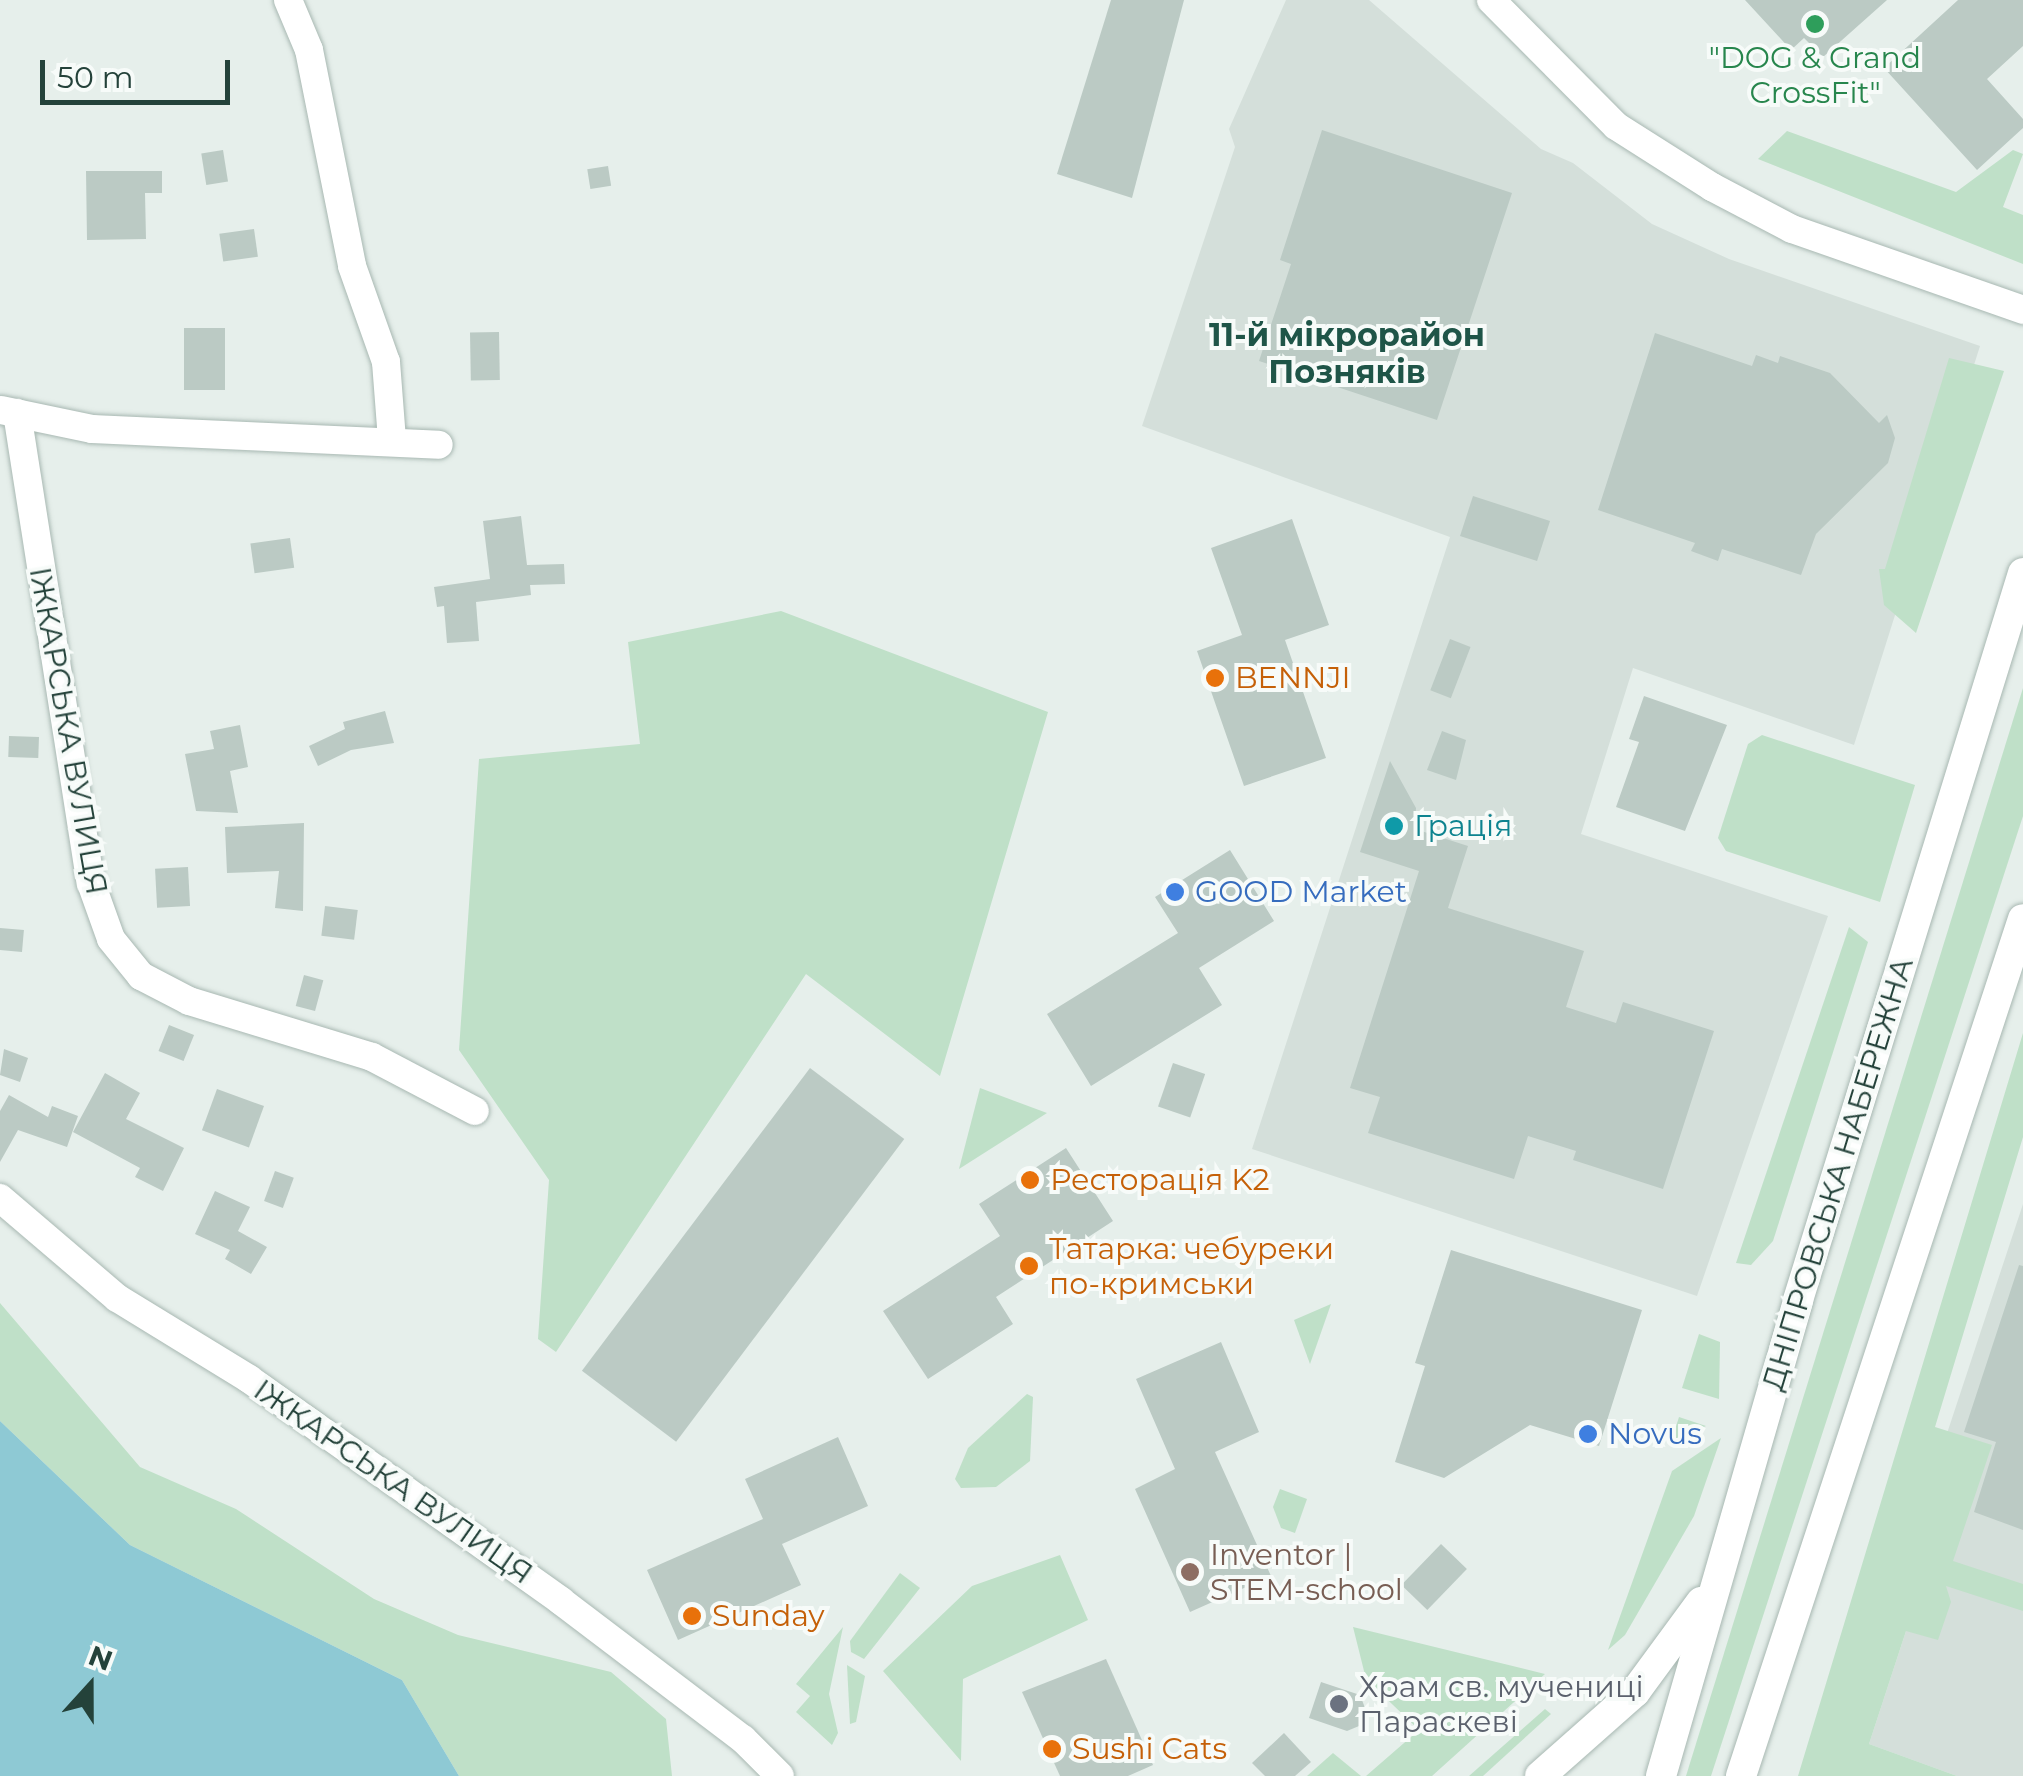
<!DOCTYPE html>
<meta charset="utf-8">
<style>
body{margin:0}
#map{position:relative;width:2023px;height:1776px;overflow:hidden;background:#e6efeb;font-family:Montserrat,sans-serif}
div>[style]{position:absolute}
[style*='--x']{left:calc(var(--x)*1px);top:calc(var(--y)*1px);width:calc(var(--w)*1px);rotate:calc(var(--a)*1deg)}
.built>*{inset:0;background:#d4dfda}
.green>*{inset:0;background:#bfe0c8}
.water>*{inset:0;background:#8ec9d4}
.building>*{inset:0;background:#bbcac4;transform-origin:0 0}
.roads{filter:drop-shadow(0 0 2px #a8b8b2) drop-shadow(0 0 2px #a8b8b2)}
.minor>*{height:28px;margin:-14px;padding:0 14px;transform-origin:14px;border-radius:14px;background:#fff}
.secondary>*{height:30px;margin:-15px;padding:0 15px;transform-origin:15px;border-radius:15px;background:#fff}
.dots>*{width:28px;height:28px;translate:-50% -50%;box-sizing:border-box;border:5px solid #f7fbf9;border-radius:50%}
span{translate:-50% -50%;white-space:nowrap;text-align:center;line-height:1.15;-webkit-text-stroke:8px #f7fbf9;paint-order:stroke}
.leisure-label{font-size:30px;color:#27864d}
.food-label{font-size:30px;color:#c56008}
.left{translate:0 -50%;text-align:left}
.street-label{font-size:30px;color:#24423a}
.culture-label{font-size:30px;color:#0d838f}
.shop-label{font-size:30px;color:#366cbe}
.education-label{font-size:30px;color:#785e54}
.worship-label{font-size:30px;color:#5b616d}
.neighbourhood-label{font-size:32px;color:#1f5548;font-weight:700}
.north{position:absolute;left:40px;top:1636px;width:100px;height:100px;-webkit-text-stroke:8px #f7fbf9;paint-order:stroke;rotate:21deg;font-size:28px;font-weight:700;line-height:40px;text-align:center;color:#24423a}
.north::after{content:'';display:block;margin:auto;width:35px;height:45px;background:#24423a;clip-path:polygon(50% 0,100% 100%,50% 72%,0 100%)}
.scale{position:absolute;left:40px;top:60px;width:190px;height:45px;box-sizing:border-box;border:5px solid #24423a;border-top:0;padding-left:12px;font-size:30px;line-height:35px;white-space:nowrap;color:#24423a;-webkit-text-stroke:8px #f7fbf9;paint-order:stroke}
</style>
<div id="map">
<div class="built">
<i style="clip-path:polygon(1286px 0,1369px 0,1541px 149px,1573px 163px,1652px 224px,1729px 259px,1980px 346px,1854px 745px,1633px 668px,1581px 834px,1828px 916px,1697px 1296px,1252px 1149px,1450px 537px,1142px 426px,1235px 147px,1229px 129px)"></i>
<i style="clip-path:polygon(2023px 1204px,2023px 1776px,1957px 1776px,1869px 1744px,1906px 1631px,1915px 1530px)"></i>
</div>
<div class="green">
<i style="clip-path:polygon(1787px 131px,1956px 192px,2013px 150px,2023px 154px,2003px 207px,2023px 215px,2023px 264px,1758px 159px)"></i>
<i style="clip-path:polygon(1949px 358px,2004px 371px,1916px 633px,1884px 605px,1879px 569px,1885px 569px)"></i>
<i style="clip-path:polygon(781px 611px,1048px 712px,940px 1076px,806px 974px,556px 1352px,538px 1339px,549px 1180px,459px 1050px,479px 759px,640px 744px,628px 642px)"></i>
<i style="clip-path:polygon(2023px 688px,2023px 816px,1711px 1776px,1686px 1776px)"></i>
<i style="clip-path:polygon(1762px 735px,1915px 785px,1880px 902px,1726px 851px,1718px 838px,1748px 744px)"></i>
<i style="clip-path:polygon(1849px 927px,1868px 942px,1773px 1241px,1751px 1265px,1736px 1263px)"></i>
<i style="clip-path:polygon(2023px 1033px,2023px 1137px,1935px 1427px,1992px 1445px,1953px 1561px,2023px 1584px,2023px 1611px,1946px 1586px,1951px 1602px,1938px 1640px,1906px 1631px,1869px 1744px,1957px 1776px,1798px 1776px)"></i>
<i style="clip-path:polygon(980px 1088px,1047px 1113px,959px 1169px)"></i>
<i style="clip-path:polygon(0 1303px,140px 1467px,236px 1509px,374px 1599px,458px 1635px,611px 1672px,666px 1719px,672px 1776px,459px 1776px,402px 1680px,130px 1545px,0 1421px)"></i>
<i style="clip-path:polygon(1331px 1304px,1310px 1364px,1294px 1320px)"></i>
<i style="clip-path:polygon(1699px 1334px,1720px 1342px,1719px 1399px,1682px 1388px)"></i>
<i style="clip-path:polygon(1027px 1394px,1033px 1397px,1030px 1461px,996px 1487px,961px 1488px,955px 1479px,968px 1448px)"></i>
<i style="clip-path:polygon(1679px 1417px,1706px 1426px,1671px 1442px)"></i>
<i style="clip-path:polygon(1721px 1438px,1694px 1516px,1625px 1635px,1608px 1650px,1672px 1471px)"></i>
<i style="clip-path:polygon(1280px 1489px,1307px 1499px,1295px 1533px,1281px 1528px,1273px 1507px)"></i>
<i style="clip-path:polygon(1060px 1555px,1088px 1620px,963px 1679px,961px 1761px,883px 1671px,972px 1586px)"></i>
<i style="clip-path:polygon(900px 1573px,920px 1588px,864px 1659px,851px 1652px,850px 1641px)"></i>
<i style="clip-path:polygon(843px 1627px,829px 1694px,838px 1733px,832px 1745px,796px 1712px,810px 1696px,796px 1684px)"></i>
<i style="clip-path:polygon(1353px 1627px,1545px 1674px,1432px 1776px,1366px 1776px,1419px 1730px,1366px 1679px)"></i>
<i style="clip-path:polygon(847px 1665px,865px 1676px,856px 1722px,850px 1724px)"></i>
<i style="clip-path:polygon(1545px 1709px,1551px 1714px,1483px 1776px,1469px 1776px)"></i>
<i style="clip-path:polygon(1333px 1753px,1361px 1776px,1307px 1776px)"></i>
</div>
<div class="water">
<i style="clip-path:polygon(0 1421px,130px 1545px,402px 1680px,459px 1776px,0 1776px)"></i>
</div>
<div class="building">
<i style="clip-path:polygon(1111px 0,1184px 0,1132px 198px,1057px 174px)"></i>
<i style="clip-path:polygon(1745px 0,1887px 0,1823px 57px,1804px 38px,1791px 50px)"></i>
<i style="clip-path:polygon(1958px 0,2023px 0,2023px 46px,1987px 79px,2023px 119px,2023px 128px,1977px 170px,1884px 68px)"></i>
<i style="clip-path:polygon(1322px 130px,1512px 193px,1437px 420px,1259px 361px,1291px 264px,1280px 260px)"></i>
<i style="left:223px;top:150px;width:32px;height:22px;rotate:81deg"></i>
<i style="left:608px;top:166px;width:20px;height:21px;rotate:81deg"></i>
<i style="clip-path:polygon(86px 171px,162px 171px,162px 193px,145px 193px,146px 239px,87px 240px)"></i>
<i style="left:254px;top:229px;width:28px;height:35px;rotate:82deg"></i>
<i style="left:184px;top:328px;width:41px;height:62px"></i>
<i style="left:499px;top:332px;width:48px;height:29px;rotate:89deg"></i>
<i style="clip-path:polygon(1655px 333px,1752px 366px,1756px 355px,1778px 363px,1780px 356px,1830px 373px,1879px 423px,1887px 415px,1895px 438px,1888px 463px,1816px 534px,1801px 575px,1722px 549px,1718px 561px,1691px 551px,1695px 543px,1598px 510px)"></i>
<i style="left:1473px;top:496px;width:81px;height:42px;rotate:18deg"></i>
<i style="clip-path:polygon(521px 516px,527px 565px,564px 564px,565px 584px,530px 585px,531px 595px,476px 602px,479px 641px,447px 643px,444px 606px,437px 607px,434px 587px,490px 579px,483px 521px)"></i>
<i style="clip-path:polygon(1292px 519px,1329px 625px,1285px 640px,1326px 758px,1244px 786px,1197px 651px,1242px 635px,1211px 548px)"></i>
<i style="left:290px;top:538px;width:30px;height:40px;rotate:82deg"></i>
<i style="left:1450px;top:639px;width:22px;height:55px;rotate:21deg"></i>
<i style="clip-path:polygon(1644px 696px,1727px 725px,1685px 831px,1616px 807px,1639px 742px,1629px 739px)"></i>
<i style="clip-path:polygon(385px 711px,394px 743px,351px 750px,318px 766px,309px 746px,345px 729px,343px 722px)"></i>
<i style="clip-path:polygon(240px 725px,248px 767px,230px 771px,238px 813px,196px 811px,185px 754px,214px 749px,210px 731px)"></i>
<i style="clip-path:polygon(1442px 731px,1466px 740px,1456px 780px,1427px 770px)"></i>
<i style="left:9px;top:736px;width:30px;height:21px;rotate:2deg"></i>
<i style="clip-path:polygon(1390px 761px,1416px 808px,1415px 829px,1468px 846px,1448px 908px,1584px 951px,1566px 1007px,1616px 1023px,1623px 1002px,1714px 1031px,1663px 1189px,1573px 1160px,1576px 1151px,1528px 1136px,1514px 1179px,1368px 1133px,1380px 1097px,1350px 1088px,1419px 871px,1360px 852px)"></i>
<i style="clip-path:polygon(304px 823px,303px 911px,275px 908px,279px 871px,227px 873px,225px 827px)"></i>
<i style="clip-path:polygon(1230px 850px,1274px 921px,1199px 968px,1222px 1005px,1091px 1086px,1047px 1014px,1178px 933px,1155px 897px)"></i>
<i style="left:188px;top:867px;width:39px;height:33px;rotate:87deg"></i>
<i style="left:325px;top:906px;width:33px;height:30px;rotate:7deg"></i>
<i style="left:0;top:928px;width:24px;height:22px;rotate:5deg"></i>
<i style="left:304px;top:975px;width:20px;height:32px;rotate:15deg"></i>
<i style="left:169px;top:1025px;width:27px;height:28px;rotate:22deg"></i>
<i style="clip-path:polygon(4px 1049px,28px 1058px,20px 1082px,0 1075px)"></i>
<i style="left:1173px;top:1063px;width:34px;height:46px;rotate:19deg"></i>
<i style="left:810px;top:1068px;width:118px;height:379px;rotate:37deg"></i>
<i style="clip-path:polygon(105px 1073px,140px 1093px,126px 1119px,184px 1148px,163px 1191px,135px 1177px,140px 1168px,73px 1132px)"></i>
<i style="left:217px;top:1089px;width:50px;height:44px;rotate:20deg"></i>
<i style="clip-path:polygon(9px 1095px,48px 1117px,52px 1106px,78px 1116px,67px 1147px,18px 1130px,0 1162px,0 1111px)"></i>
<i style="clip-path:polygon(1066px 1148px,1113px 1221px,996px 1297px,1013px 1324px,928px 1379px,883px 1311px,1000px 1236px,979px 1204px)"></i>
<i style="left:275px;top:1171px;width:20px;height:32px;rotate:20deg"></i>
<i style="clip-path:polygon(215px 1191px,250px 1207px,238px 1231px,267px 1247px,251px 1274px,225px 1259px,230px 1250px,195px 1234px)"></i>
<i style="clip-path:polygon(1451px 1250px,1642px 1310px,1599px 1446px,1530px 1425px,1444px 1478px,1395px 1462px,1425px 1366px,1415px 1363px)"></i>
<i style="clip-path:polygon(2019px 1265px,2023px 1266px,2023px 1530px,1974px 1512px,1996px 1442px,1964px 1432px)"></i>
<i style="clip-path:polygon(1221px 1342px,1259px 1432px,1215px 1452px,1271px 1576px,1190px 1612px,1135px 1489px,1175px 1469px,1136px 1379px)"></i>
<i style="clip-path:polygon(838px 1437px,868px 1506px,782px 1544px,801px 1585px,678px 1640px,647px 1570px,763px 1519px,745px 1479px)"></i>
<i style="left:1441px;top:1544px;width:36px;height:57px;rotate:44deg"></i>
<i style="clip-path:polygon(1106px 1659px,1153px 1765px,1128px 1776px,1060px 1776px,1022px 1692px)"></i>
<i style="clip-path:polygon(1321px 1682px,1360px 1695px,1367px 1713px,1359px 1726px,1347px 1731px,1309px 1718px)"></i>
<i style="clip-path:polygon(1284px 1733px,1311px 1762px,1295px 1776px,1265px 1776px,1252px 1763px)"></i>
</div>
<div class="roads">
<div class="minor">
<i style="--x:288;--y:0;--w:54;--a:67.2"></i>
<i style="--x:309;--y:50;--w:220;--a:78.7"></i>
<i style="--x:352;--y:266;--w:102;--a:70.5"></i>
<i style="--x:386;--y:362;--w:78;--a:85.6"></i>
<i style="--x:1491;--y:0;--w:177;--a:45.2"></i>
<i style="--x:1616;--y:126;--w:114;--a:32.4"></i>
<i style="--x:1712;--y:187;--w:90;--a:27.7"></i>
<i style="--x:1792;--y:229;--w:245;--a:19.3"></i>
<i style="--x:1;--y:410;--w:93;--a:11.8"></i>
<i style="--x:92;--y:429;--w:347;--a:2.6"></i>
<i style="--x:17;--y:413;--w:476;--a:81.1"></i>
<i style="--x:91;--y:883;--w:59;--a:70.3"></i>
<i style="--x:111;--y:939;--w:48;--a:51"></i>
<i style="--x:141;--y:976;--w:54;--a:27.5"></i>
<i style="--x:189;--y:1001;--w:191;--a:17"></i>
<i style="--x:372;--y:1057;--w:116;--a:27.7"></i>
<i style="--x:0;--y:1198;--w:154;--a:40.5"></i>
<i style="--x:117;--y:1298;--w:155;--a:31.5"></i>
<i style="--x:249;--y:1379;--w:383;--a:35.4"></i>
<i style="--x:561;--y:1601;--w:228;--a:37.2"></i>
<i style="--x:743;--y:1739;--w:52;--a:45"></i>
</div>
<div class="secondary">
<i style="--x:1540;--y:1776;--w:127;--a:-41.5"></i>
<i style="--x:1635;--y:1692;--w:112;--a:-53.7"></i>
<i style="--x:1661;--y:1776;--w:495;--a:-73.9"></i>
<i style="--x:1798;--y:1300;--w:761;--a:-72.8"></i>
<i style="--x:1741;--y:1776;--w:902;--a:-71.79"></i>
</div>
</div>
<div class="dots">
<i style="left:1815px;top:24px;background:#2e9e5b"></i>
<i style="left:1215px;top:678px;background:#e8710a"></i>
<i style="left:1394px;top:826px;background:#0f9aa8"></i>
<i style="left:1175px;top:892px;background:#3f7fe0"></i>
<i style="left:1030px;top:1180px;background:#e8710a"></i>
<i style="left:1029px;top:1266px;background:#e8710a"></i>
<i style="left:1588px;top:1434px;background:#3f7fe0"></i>
<i style="left:1190px;top:1572px;background:#8d6e63"></i>
<i style="left:692px;top:1616px;background:#e8710a"></i>
<i style="left:1339px;top:1704px;background:#6b7280"></i>
<i style="left:1052px;top:1749px;background:#e8710a"></i>
</div>
<div class="leisure-label">
<span style="left:1815px;top:75px">"DOG &amp; Grand<br>CrossFit"</span>
</div>
<div class="food-label">
<span class="left" style="left:1235px;top:678px">BENNJI</span>
<span class="left" style="left:1050px;top:1180px">Ресторація K2</span>
<span class="left" style="left:1049px;top:1266px">Татарка: чебуреки<br>по-кримськи</span>
<span class="left" style="left:712px;top:1616px">Sunday</span>
<span class="left" style="left:1072px;top:1749px">Sushi Cats</span>
</div>
<div class="street-label">
<span style="left:68px;top:731px;rotate:80deg">ІЖКАРСЬКА ВУЛИЦЯ</span>
<span style="left:1838px;top:1174px;rotate:-73deg">ДНІПРОВСЬКА НАБЕРЕЖНА</span>
<span style="left:393px;top:1482px;rotate:35deg">ІЖКАРСЬКА ВУЛИЦЯ</span>
</div>
<div class="culture-label">
<span class="left" style="left:1414px;top:826px">Грація</span>
</div>
<div class="shop-label">
<span class="left" style="left:1195px;top:892px">GOOD Market</span>
<span class="left" style="left:1608px;top:1434px">Novus</span>
</div>
<div class="education-label">
<span class="left" style="left:1210px;top:1572px">Inventor |<br>STEM-school</span>
</div>
<div class="worship-label">
<span class="left" style="left:1359px;top:1704px">Храм св. мучениці<br>Параскеві</span>
</div>
<div class="neighbourhood-label">
<span style="left:1347px;top:354px">11-й мікрорайон<br>Позняків</span>
</div>
<div class="north">N</div>
<div class="scale">50 m</div>
</div>
